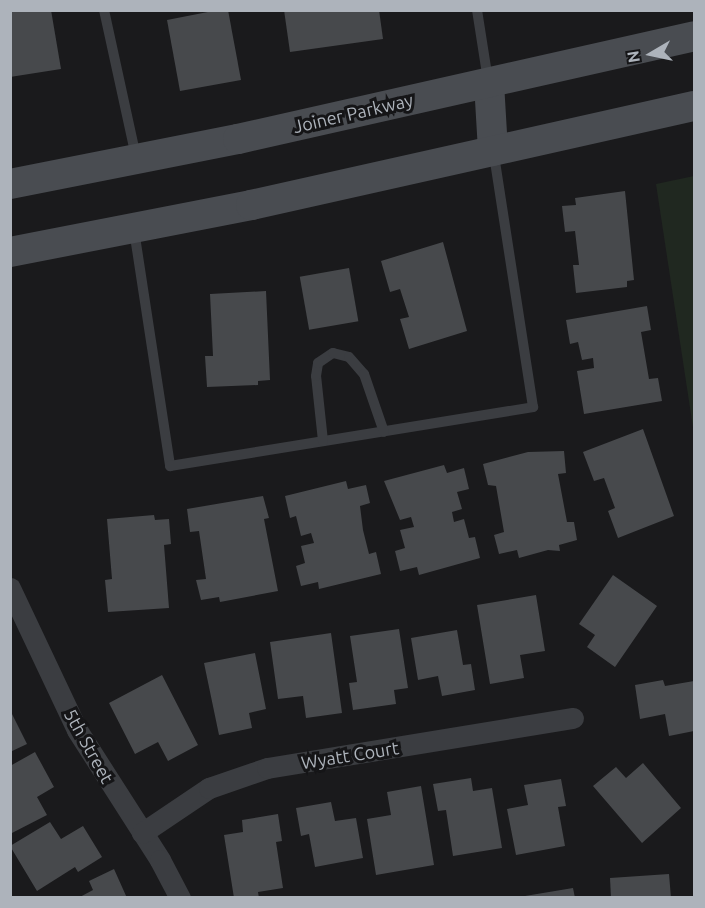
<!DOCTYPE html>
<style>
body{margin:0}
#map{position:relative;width:705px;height:908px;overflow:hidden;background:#1a1a1c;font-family:Ubuntu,sans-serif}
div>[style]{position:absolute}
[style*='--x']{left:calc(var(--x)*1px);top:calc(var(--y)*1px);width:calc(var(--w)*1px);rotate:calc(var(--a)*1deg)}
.green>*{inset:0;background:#202820}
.building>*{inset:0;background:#47494c;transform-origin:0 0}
.lane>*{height:10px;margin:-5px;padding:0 5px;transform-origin:5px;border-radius:5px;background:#3b3d41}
.street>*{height:21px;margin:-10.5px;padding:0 10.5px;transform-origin:10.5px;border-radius:10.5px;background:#3b3d41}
.secondary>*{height:30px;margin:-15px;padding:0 15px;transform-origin:15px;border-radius:15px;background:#494c51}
span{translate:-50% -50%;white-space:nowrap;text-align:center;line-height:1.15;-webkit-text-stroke:6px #151517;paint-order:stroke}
.street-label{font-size:18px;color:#adb3bb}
.frame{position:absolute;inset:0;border:12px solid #adb3bb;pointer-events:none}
.north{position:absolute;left:621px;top:24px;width:60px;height:60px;-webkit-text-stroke:4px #151517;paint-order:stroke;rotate:261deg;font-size:16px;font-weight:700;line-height:24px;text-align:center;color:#adb3bb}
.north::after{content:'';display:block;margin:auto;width:21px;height:27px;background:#adb3bb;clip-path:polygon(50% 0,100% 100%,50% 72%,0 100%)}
</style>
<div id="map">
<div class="green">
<i style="clip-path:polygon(694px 176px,694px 434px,656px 184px)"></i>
</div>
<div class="building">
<i style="clip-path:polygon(10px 10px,51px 10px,61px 69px,10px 77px)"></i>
<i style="clip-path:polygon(218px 10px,228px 10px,241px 80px,180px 91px,167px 20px)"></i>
<i style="clip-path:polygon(284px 10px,379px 10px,383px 39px,290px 52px)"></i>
<i style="clip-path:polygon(625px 191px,634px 280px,627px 281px,627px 287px,576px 293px,573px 265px,579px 265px,575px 231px,565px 232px,562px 206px,576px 205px,575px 198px)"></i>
<i style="clip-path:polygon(443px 242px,467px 331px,409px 349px,400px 319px,409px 317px,400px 289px,390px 292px,381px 261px)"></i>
<i style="left:349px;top:268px;width:54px;height:50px;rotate:80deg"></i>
<i style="clip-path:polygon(266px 291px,270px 380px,258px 381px,258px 385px,207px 387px,205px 356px,213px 356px,210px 294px)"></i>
<i style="clip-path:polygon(647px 306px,651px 330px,641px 332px,649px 379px,658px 378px,662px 401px,584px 414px,577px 371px,594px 368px,593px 358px,582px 360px,578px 342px,570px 344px,566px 320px)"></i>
<i style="clip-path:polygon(643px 429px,674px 516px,618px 538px,608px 511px,615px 508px,604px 478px,594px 481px,583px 452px)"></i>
<i style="clip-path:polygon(564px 451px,566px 473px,558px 474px,567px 522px,574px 522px,577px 540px,559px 545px,560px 551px,548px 550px,519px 558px,517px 550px,499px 554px,494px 535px,504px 532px,496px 486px,488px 485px,483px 464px,528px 452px)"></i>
<i style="clip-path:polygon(444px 465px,447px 473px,464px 468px,469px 489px,457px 492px,462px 509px,452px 512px,454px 522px,464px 519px,469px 538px,475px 537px,480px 558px,419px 575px,417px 567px,400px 571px,395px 551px,405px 548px,400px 530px,414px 527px,411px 517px,400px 520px,384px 481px)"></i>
<i style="clip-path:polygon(346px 481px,348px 489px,366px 485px,370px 503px,360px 506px,363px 530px,369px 554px,376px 552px,381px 574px,319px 589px,318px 582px,301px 586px,296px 566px,305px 563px,301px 546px,314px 543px,311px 533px,301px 536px,296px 516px,290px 518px,285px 496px)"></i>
<i style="clip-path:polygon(263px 496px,269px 518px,264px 519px,278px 591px,220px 602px,219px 597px,201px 600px,196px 580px,206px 579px,199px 531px,190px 532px,187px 509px)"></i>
<i style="clip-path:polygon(154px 515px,155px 520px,169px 519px,171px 544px,164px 545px,169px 608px,108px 612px,105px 580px,112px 579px,107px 519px)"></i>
<i style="clip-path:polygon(613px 575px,657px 606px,615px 667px,587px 647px,595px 635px,579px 624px)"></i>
<i style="clip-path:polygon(536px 595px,545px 651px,520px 655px,524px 678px,490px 684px,477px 605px)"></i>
<i style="clip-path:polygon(399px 629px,408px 688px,394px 690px,396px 704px,353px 710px,349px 683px,357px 682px,350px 636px)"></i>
<i style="clip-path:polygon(457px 630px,463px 665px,471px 664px,475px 690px,442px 696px,438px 676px,418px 680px,411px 638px)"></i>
<i style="clip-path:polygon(331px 633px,342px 713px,306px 718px,303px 696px,278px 699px,270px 642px)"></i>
<i style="clip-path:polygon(255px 653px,266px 709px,249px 713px,252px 728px,219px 735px,204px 663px)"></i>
<i style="clip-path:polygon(162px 675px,198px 745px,168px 761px,158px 742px,135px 754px,109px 703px)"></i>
<i style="clip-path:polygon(663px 680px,665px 686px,694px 681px,694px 731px,669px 736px,665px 714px,640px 719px,635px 685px)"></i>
<i style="clip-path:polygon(10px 710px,27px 744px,10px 752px)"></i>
<i style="clip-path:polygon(35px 752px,54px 787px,37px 797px,47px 815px,10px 834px,10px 766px)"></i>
<i style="clip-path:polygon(643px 763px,681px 808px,642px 843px,593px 786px,616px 767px,626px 778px)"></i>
<i style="clip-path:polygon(471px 778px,473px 791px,492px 788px,502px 848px,453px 856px,446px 810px,438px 811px,433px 784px)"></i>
<i style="clip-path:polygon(561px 779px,566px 806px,558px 807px,565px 846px,516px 855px,507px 809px,528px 805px,524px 785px)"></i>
<i style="clip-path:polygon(421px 786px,434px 865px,376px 875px,367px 819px,391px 815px,387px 792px)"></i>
<i style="clip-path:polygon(331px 802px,335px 821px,356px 818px,363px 858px,315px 867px,309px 834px,301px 836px,296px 808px)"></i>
<i style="clip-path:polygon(278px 814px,282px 841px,276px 842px,283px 888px,258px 892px,259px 898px,234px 898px,224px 835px,243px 832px,242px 820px)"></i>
<i style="clip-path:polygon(50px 822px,61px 839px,83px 826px,102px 857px,78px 872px,75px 867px,37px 891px,10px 846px)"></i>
<i style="clip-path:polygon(114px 869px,127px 898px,78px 898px,93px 890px,89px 881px)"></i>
<i style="clip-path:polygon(669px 874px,671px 898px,611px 898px,610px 878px)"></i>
<i style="clip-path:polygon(573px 888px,575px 898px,525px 898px,525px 896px)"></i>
</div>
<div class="lane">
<i style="--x:104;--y:10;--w:150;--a:77.7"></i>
<i style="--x:477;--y:10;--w:71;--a:81.1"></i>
<i style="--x:134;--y:230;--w:239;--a:81.3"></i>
<i style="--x:170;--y:466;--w:368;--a:-9.2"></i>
<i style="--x:533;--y:407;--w:256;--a:-98.8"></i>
<i style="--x:323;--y:441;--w:65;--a:-96.1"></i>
<i style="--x:316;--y:376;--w:13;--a:-81"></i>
<i style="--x:318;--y:363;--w:18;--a:-34"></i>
<i style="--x:333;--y:353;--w:16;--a:14"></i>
<i style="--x:349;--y:357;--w:23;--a:49"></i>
<i style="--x:364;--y:374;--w:61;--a:71"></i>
</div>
<div class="street">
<i style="--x:10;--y:588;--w:157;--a:64.7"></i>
<i style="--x:77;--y:730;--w:154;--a:57.4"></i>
<i style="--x:160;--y:860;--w:43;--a:62.2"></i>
<i style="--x:142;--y:833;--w:81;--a:-33.9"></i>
<i style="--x:209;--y:788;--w:61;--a:-19"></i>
<i style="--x:267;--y:768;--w:310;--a:-9.3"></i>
</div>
<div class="secondary">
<i style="--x:489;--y:83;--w:68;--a:86.6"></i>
<i style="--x:10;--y:184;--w:232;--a:-11.2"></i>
<i style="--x:238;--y:139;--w:467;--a:-12.7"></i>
<i style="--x:10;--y:252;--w:246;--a:-11"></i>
<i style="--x:251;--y:205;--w:454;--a:-12.6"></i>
</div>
<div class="street-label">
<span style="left:353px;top:113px;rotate:-13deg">Joiner Parkway</span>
<span style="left:89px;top:746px;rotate:61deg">5th Street</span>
<span style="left:350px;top:755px;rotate:-9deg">Wyatt Court</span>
</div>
<div class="frame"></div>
<div class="north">N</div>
</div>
